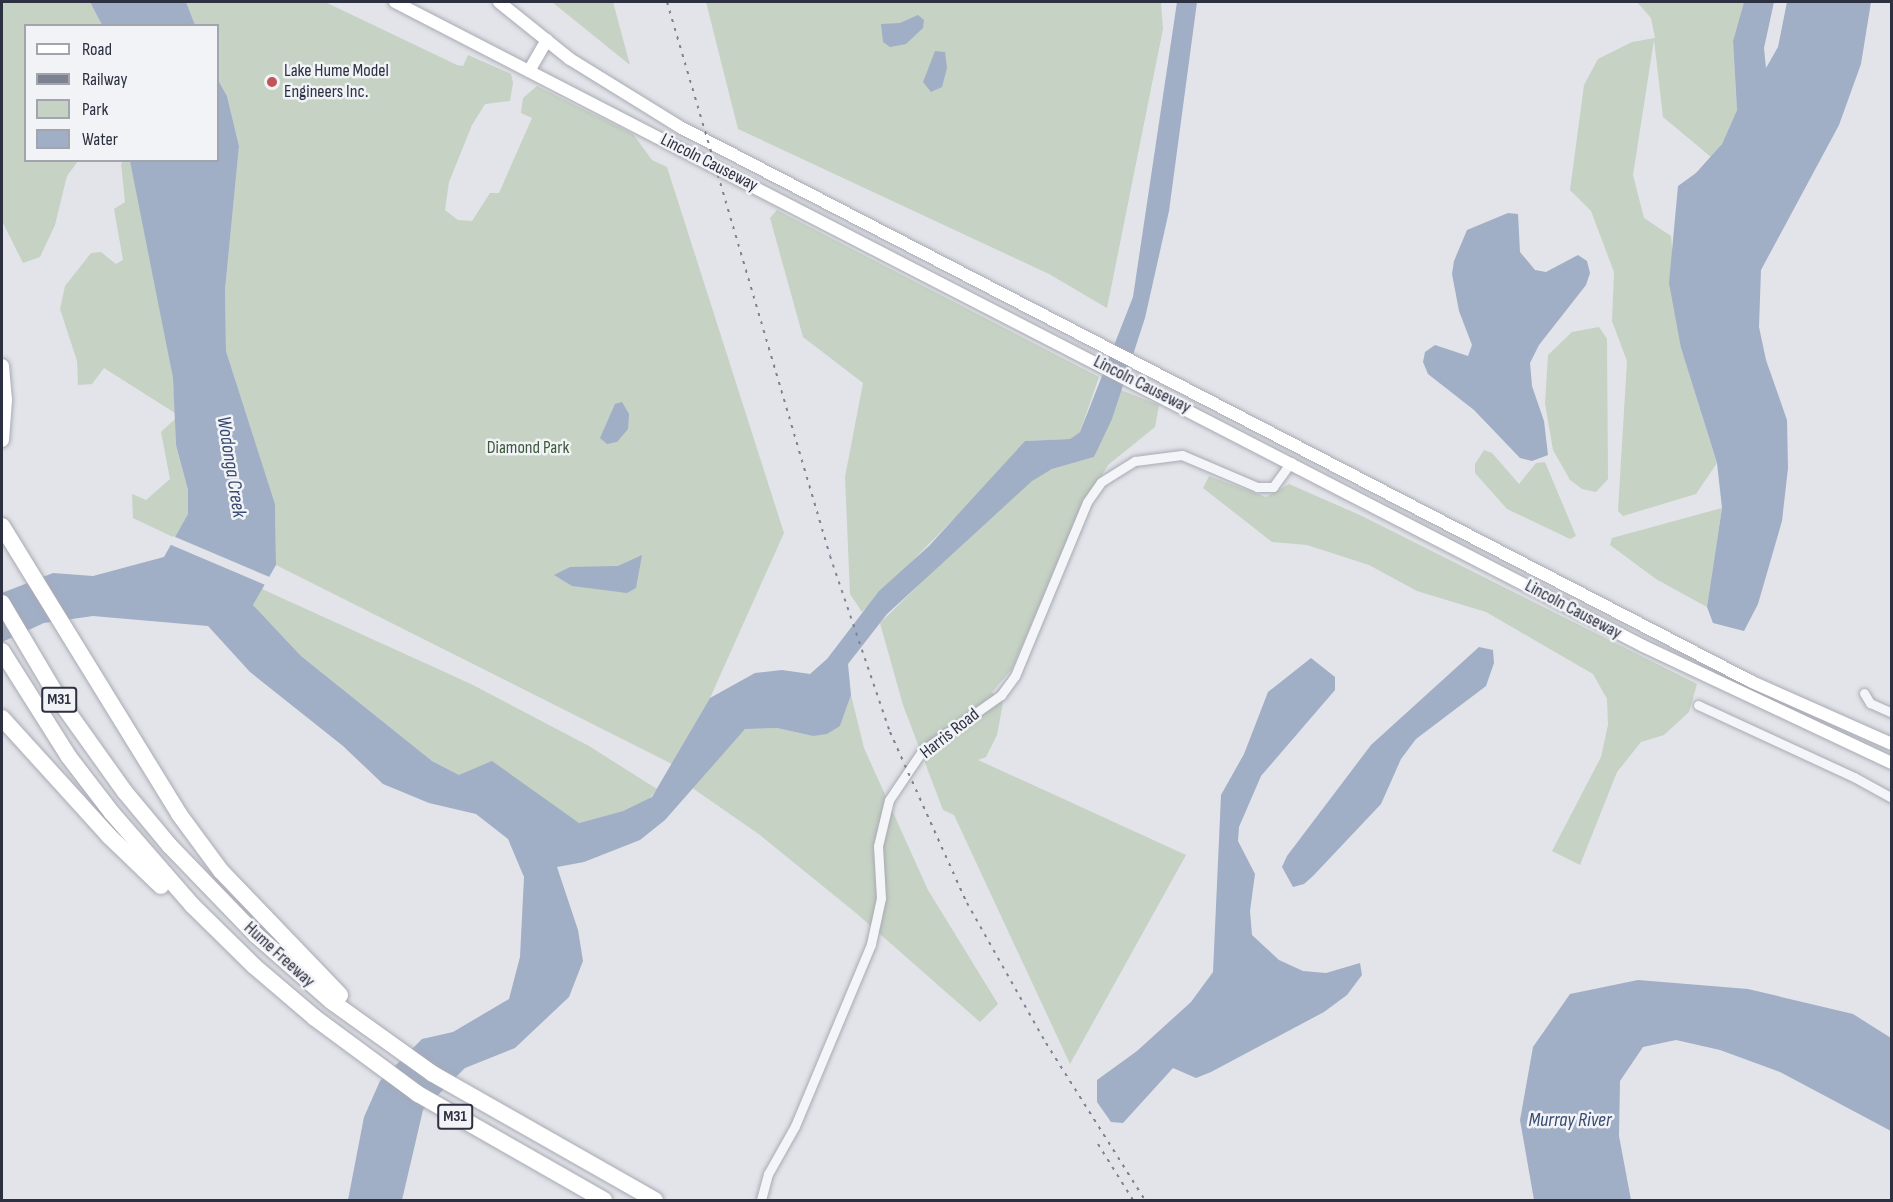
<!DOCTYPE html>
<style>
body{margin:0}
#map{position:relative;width:1893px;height:1202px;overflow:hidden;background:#e2e4e9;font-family:"Sofia Sans Condensed",sans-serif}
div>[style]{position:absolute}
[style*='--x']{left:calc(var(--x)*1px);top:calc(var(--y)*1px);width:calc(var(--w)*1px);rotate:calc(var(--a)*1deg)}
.green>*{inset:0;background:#c6d2c4}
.water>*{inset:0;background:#a0aec6}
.pier>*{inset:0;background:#e2e4e9;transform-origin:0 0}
.roads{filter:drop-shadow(0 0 2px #a8aab3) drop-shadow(0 0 2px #a8aab3)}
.street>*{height:9px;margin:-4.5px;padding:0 4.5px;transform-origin:4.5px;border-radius:4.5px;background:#f4f5f8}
.secondary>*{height:12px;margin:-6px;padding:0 6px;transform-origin:6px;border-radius:6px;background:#fff}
.primary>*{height:14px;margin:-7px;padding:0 7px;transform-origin:7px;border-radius:7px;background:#fff}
.highway>*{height:16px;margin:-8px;padding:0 8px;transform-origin:8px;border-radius:8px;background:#fff}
.rail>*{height:2px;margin-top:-1px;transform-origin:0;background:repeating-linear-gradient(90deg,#7d8291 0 3px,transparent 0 9px)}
.dots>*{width:16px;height:16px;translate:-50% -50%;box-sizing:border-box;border:3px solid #f1f3f7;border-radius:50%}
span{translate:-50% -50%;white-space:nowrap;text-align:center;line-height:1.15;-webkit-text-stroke:5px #f1f3f7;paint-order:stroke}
.shield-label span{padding:2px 4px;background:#f1f3f7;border:2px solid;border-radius:4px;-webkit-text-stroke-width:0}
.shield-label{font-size:16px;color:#2c3040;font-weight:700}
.poi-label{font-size:18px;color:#2c3040}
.left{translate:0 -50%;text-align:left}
.street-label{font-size:18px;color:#2c3040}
.park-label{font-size:18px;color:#3c5a3a}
.water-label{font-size:20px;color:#394b70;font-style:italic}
.frame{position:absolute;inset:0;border:3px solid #2c3040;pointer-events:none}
.legend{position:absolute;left:24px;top:24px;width:195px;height:138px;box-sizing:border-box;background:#f1f3f7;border:2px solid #a2a5ae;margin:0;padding:8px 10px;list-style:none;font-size:18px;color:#2c3040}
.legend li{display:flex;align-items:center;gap:12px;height:30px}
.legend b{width:30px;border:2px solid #a2a5ae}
</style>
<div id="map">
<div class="green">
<i style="clip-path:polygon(2px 2px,90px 2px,102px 25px,26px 26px,26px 160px,78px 161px,67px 176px,55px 225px,40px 257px,23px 263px,2px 221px)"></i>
<i style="clip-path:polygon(186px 2px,325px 2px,457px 65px,463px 66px,468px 55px,511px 74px,513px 83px,510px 101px,485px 104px,472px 125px,449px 182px,445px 210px,458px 220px,472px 221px,490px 193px,499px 193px,532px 118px,521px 113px,523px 98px,537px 86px,633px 134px,652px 160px,667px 167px,784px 533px,710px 698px,672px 764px,276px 565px,275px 504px,226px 351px,225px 290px,239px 146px,227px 96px,218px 80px,218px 26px,195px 25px)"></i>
<i style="clip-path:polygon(552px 2px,613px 2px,630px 65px)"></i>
<i style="clip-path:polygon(706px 2px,1161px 2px,1163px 29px,1107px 308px,1049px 274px,738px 129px)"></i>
<i style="clip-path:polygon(1637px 2px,1744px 2px,1733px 41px,1737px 110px,1722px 144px,1711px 157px,1663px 117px,1654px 40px,1633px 175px,1644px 218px,1671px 236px,1681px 348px,1717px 463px,1696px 494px,1623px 516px,1618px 511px,1627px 361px,1612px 321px,1614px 272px,1591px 211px,1570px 190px,1584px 85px,1598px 59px,1632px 42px,1655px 38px,1651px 18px)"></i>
<i style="clip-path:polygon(126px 161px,130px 161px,143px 213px,173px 378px,175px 413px,104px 368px,92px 384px,78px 385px,77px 361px,60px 309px,65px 286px,91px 253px,101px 252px,116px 264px,123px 260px,114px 209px,125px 202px,121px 163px)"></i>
<i style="clip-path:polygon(777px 210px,1099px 377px,1080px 432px,1070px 439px,1025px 441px,992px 480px,862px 612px,850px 594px,845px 477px,863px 383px,803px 337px,770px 218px)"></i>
<i style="clip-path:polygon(1599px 327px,1607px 339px,1608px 479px,1596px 492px,1582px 489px,1570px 480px,1553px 450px,1545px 403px,1548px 355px,1572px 332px)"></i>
<i style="clip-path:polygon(1121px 390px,1159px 405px,1155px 427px,1108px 465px,1077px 517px,1012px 669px,992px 692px,1003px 703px,997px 735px,986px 757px,978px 760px,1186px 855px,1070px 1064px,954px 815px,943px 810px,903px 705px,880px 623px,990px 515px,1032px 480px,1052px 469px,1094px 457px)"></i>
<i style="clip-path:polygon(175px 419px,176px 445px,188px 490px,188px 514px,175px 538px,133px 518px,132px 494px,146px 500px,170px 479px,161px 432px)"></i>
<i style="clip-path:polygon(1484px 450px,1492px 453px,1519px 484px,1536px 463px,1545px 462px,1576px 536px,1570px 539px,1507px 509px,1475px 473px,1475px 464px)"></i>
<i style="clip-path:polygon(1209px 476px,1266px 497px,1289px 484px,1362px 516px,1697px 684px,1689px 712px,1664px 735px,1641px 742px,1617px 772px,1580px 865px,1552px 851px,1601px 757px,1608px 725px,1607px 699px,1593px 674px,1486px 612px,1417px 591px,1369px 565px,1307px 545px,1272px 542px,1203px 488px)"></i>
<i style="clip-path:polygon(1722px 508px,1707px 607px,1656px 579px,1610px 545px,1612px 538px)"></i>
<i style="clip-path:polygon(262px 589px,471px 684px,589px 746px,657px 789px,649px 799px,623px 811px,579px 823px,549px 803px,459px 775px,432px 761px,301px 656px,253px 605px)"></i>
<i style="clip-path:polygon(851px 695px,864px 748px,928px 890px,998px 1004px,980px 1022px,856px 913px,760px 835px,691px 787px,745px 729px,777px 728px,813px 736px,840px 726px)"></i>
</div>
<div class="water">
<i style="clip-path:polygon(90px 2px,186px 2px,195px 25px,102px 25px)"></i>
<i style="clip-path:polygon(1177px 2px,1197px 2px,1169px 211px,1145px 318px,1112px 419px,1094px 457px,1052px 469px,1032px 481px,887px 614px,848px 664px,851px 695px,840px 726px,827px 734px,813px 736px,777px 728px,745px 729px,665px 820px,640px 840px,584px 862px,557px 867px,578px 930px,583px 961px,569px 997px,515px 1048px,465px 1068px,423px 1110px,402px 1200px,348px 1200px,364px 1117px,380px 1081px,422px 1039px,453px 1032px,509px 999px,520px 957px,524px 877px,508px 839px,476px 814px,429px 803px,383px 784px,343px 746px,250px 672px,208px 626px,93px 616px,44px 623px,2px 642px,2px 593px,53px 573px,93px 576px,164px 557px,188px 514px,188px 490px,176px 445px,173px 378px,130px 161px,218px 160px,218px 80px,227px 96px,239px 146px,225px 290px,226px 351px,275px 504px,276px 565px,253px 605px,301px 656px,432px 761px,459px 775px,492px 761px,579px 823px,623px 811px,652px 797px,710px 698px,755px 673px,782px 670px,810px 674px,827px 659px,879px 591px,929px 546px,1025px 441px,1070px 439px,1080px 432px,1133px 297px)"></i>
<i style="clip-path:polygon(1744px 2px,1774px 2px,1764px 48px,1766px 68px,1778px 47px,1787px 2px,1871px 2px,1861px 64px,1839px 125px,1761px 270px,1759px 327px,1766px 360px,1787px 420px,1788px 468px,1782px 521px,1758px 604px,1744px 631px,1713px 623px,1707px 607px,1722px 508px,1717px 463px,1681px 348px,1669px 283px,1678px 186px,1696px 173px,1722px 144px,1737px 110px,1733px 41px)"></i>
<i style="clip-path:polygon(918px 15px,924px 20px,923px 28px,906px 44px,890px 47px,883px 42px,881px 24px,900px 23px)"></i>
<i style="clip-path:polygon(935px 51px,945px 52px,947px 68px,942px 87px,931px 92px,923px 82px)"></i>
<i style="clip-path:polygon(1508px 213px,1518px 214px,1520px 252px,1535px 270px,1546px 272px,1578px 255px,1587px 261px,1590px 273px,1586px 285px,1539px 345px,1530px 363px,1532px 386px,1544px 421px,1548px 455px,1532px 461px,1520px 458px,1474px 410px,1428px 374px,1423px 362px,1425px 352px,1435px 345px,1468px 356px,1472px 345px,1459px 311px,1452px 274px,1454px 261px,1467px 230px)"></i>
<i style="clip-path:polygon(622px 402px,629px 414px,628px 429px,617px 442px,607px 444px,600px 438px,615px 404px)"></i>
<i style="clip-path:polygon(642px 555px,636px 588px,627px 593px,572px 586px,554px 575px,570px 567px,618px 566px)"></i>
<i style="clip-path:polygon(1479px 647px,1493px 650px,1494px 663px,1486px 686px,1416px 739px,1401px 759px,1381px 804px,1313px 876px,1304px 884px,1293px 887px,1282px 867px,1287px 856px,1371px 745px)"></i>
<i style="clip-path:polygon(1311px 658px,1335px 677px,1335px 690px,1261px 776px,1239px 827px,1238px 841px,1255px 874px,1250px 911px,1252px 935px,1279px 960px,1303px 971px,1326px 973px,1360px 963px,1362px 975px,1347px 995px,1324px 1012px,1211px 1072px,1196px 1078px,1173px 1068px,1123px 1123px,1111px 1122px,1097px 1102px,1097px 1080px,1137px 1051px,1191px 1002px,1213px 972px,1221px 795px,1244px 754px,1268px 692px)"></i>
<i style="clip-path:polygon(1638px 980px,1748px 989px,1853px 1014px,1891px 1038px,1891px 1131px,1780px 1072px,1720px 1050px,1676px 1040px,1643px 1047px,1620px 1081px,1619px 1136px,1631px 1200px,1534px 1200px,1520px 1120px,1533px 1047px,1570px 994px)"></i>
</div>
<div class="pier">
<i style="left:173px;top:536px;width:108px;height:9px;rotate:23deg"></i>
</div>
<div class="roads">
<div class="street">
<i style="--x:1864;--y:693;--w:12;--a:59"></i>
<i style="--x:1870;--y:703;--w:24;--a:24"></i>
<i style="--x:1698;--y:705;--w:172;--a:24.8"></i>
<i style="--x:1854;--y:777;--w:43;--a:28.9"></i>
<i style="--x:761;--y:1200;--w:27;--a:-75"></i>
<i style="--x:768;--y:1174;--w:55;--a:-60.6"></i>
<i style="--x:795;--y:1126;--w:197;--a:-67.3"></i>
<i style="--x:871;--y:944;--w:47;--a:-77.7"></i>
<i style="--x:881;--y:898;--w:52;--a:-93.3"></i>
<i style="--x:878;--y:846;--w:47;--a:-76.6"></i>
<i style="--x:889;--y:800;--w:59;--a:-56"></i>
<i style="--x:922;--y:751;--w:97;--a:-35.3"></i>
<i style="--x:1001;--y:695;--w:24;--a:-54"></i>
<i style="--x:1015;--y:676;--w:188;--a:-67.5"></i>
<i style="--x:1087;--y:502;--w:24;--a:-55"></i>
<i style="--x:1101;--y:482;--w:40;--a:-32"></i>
<i style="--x:1135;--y:461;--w:47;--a:-7.3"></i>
<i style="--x:1182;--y:455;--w:82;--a:23.1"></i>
<i style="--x:1257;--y:487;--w:16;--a:0"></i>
<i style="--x:1273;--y:487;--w:31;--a:-54"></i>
</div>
<div class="secondary">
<i style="--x:395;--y:2;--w:1404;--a:27.29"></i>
<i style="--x:1643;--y:646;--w:275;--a:25.2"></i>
<i style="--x:499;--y:2;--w:91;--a:38.8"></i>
<i style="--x:570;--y:59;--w:129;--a:31.7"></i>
<i style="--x:680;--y:127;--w:1207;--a:27.37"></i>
<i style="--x:1752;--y:682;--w:153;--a:23.9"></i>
<i style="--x:529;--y:71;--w:36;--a:-60"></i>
</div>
<div class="primary">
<i style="--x:2;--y:366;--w:34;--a:85"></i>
<i style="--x:5;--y:400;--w:40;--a:94.3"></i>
</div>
<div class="highway">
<i style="--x:2;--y:526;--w:338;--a:58.4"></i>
<i style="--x:179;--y:814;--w:71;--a:53.6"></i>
<i style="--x:221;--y:871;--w:172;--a:46.2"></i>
<i style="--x:2;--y:603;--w:114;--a:59.4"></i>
<i style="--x:60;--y:701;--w:112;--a:54.5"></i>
<i style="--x:125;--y:792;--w:70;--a:50.2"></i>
<i style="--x:170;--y:846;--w:124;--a:46"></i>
<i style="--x:256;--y:935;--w:100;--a:41.3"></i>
<i style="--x:331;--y:1001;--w:125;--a:35.6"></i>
<i style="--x:433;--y:1074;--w:255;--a:29.6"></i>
<i style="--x:2;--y:651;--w:125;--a:57.7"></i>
<i style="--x:69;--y:757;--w:71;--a:52.5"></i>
<i style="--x:112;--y:813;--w:122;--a:49"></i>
<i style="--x:192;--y:905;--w:87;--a:44.5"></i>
<i style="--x:254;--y:966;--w:80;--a:40.4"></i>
<i style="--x:315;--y:1018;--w:128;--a:36.4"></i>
<i style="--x:418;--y:1094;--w:214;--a:29.7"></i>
<i style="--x:2;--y:718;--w:159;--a:47.8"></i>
<i style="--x:109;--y:836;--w:72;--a:43.9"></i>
</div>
</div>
<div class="rail">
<i style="--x:667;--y:2;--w:577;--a:73.6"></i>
<i style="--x:830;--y:556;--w:186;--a:71.2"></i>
<i style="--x:890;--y:732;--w:188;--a:65.8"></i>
<i style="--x:967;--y:903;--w:161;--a:60.6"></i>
<i style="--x:1046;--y:1043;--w:186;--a:57.8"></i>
<i style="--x:1098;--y:1144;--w:66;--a:58"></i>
</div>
<div class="dots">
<i style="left:272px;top:82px;background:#c25356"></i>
</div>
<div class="shield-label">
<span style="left:59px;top:700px">M31</span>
<span style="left:455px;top:1117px">M31</span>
</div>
<div class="poi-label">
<span class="left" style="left:284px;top:82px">Lake Hume Model<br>Engineers Inc.</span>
</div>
<div class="street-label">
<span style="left:709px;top:163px;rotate:27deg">Lincoln Causeway</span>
<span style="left:1142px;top:385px;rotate:27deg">Lincoln Causeway</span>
<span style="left:1573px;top:610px;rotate:28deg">Lincoln Causeway</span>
<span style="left:950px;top:734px;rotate:-38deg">Harris Road</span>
<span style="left:279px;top:955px;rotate:42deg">Hume Freeway</span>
</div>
<div class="park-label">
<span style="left:528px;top:448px">Diamond Park</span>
</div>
<div class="water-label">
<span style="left:231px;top:467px;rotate:81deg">Wodonga Creek</span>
<span style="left:1570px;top:1120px">Murray River</span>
</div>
<div class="frame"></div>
<ul class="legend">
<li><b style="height:8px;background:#fff"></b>Road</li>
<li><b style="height:8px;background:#7d8291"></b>Railway</li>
<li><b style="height:16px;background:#c6d2c4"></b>Park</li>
<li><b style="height:16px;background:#a0aec6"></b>Water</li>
</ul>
</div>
